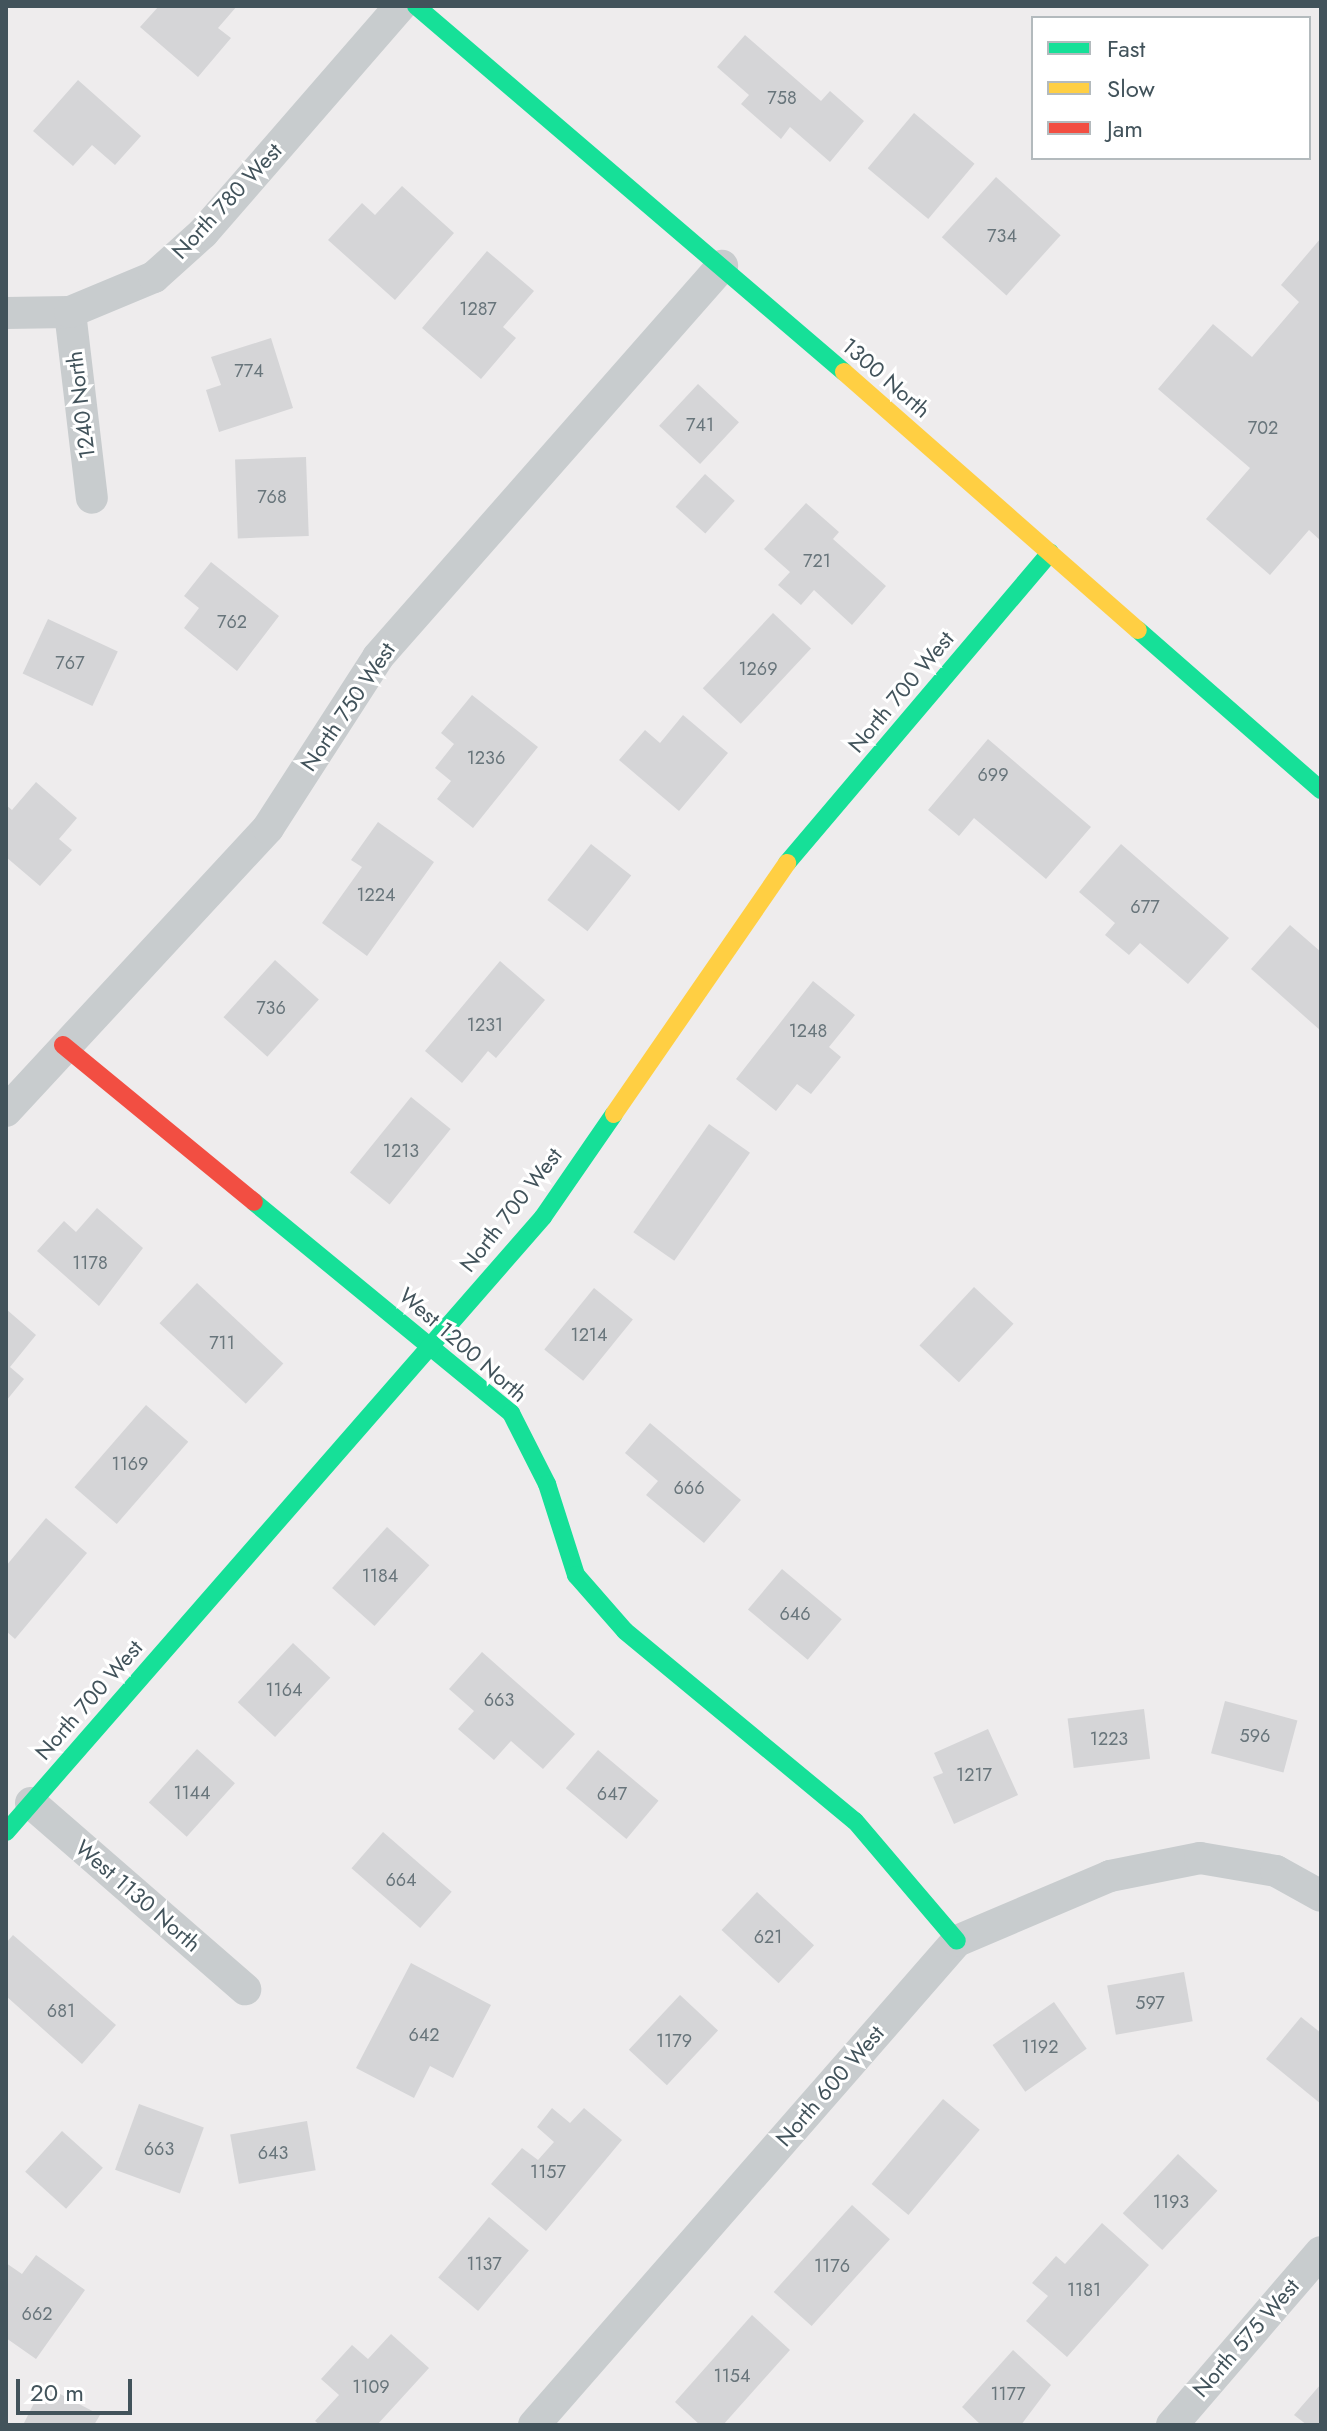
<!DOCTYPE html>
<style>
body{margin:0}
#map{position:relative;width:1327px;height:2431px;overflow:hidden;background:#eeeced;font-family:Jost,sans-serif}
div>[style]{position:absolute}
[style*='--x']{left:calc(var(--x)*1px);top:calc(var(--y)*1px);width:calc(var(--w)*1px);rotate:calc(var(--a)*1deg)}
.building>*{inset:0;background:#d5d5d7;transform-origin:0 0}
.street>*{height:32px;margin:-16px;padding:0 16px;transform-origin:16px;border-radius:16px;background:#c8ccce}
.fast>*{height:18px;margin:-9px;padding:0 9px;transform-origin:9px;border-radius:9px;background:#16e098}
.slow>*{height:18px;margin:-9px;padding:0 9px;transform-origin:9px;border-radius:9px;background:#ffcf43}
.jam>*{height:18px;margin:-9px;padding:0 9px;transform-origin:9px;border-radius:9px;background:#f24e42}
span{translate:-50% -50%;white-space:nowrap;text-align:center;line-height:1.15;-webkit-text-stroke:6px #fff;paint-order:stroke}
.number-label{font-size:18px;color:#68757b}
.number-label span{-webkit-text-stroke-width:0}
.street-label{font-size:22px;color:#42535b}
.frame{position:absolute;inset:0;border:8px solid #42535b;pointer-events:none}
.legend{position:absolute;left:1031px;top:16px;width:280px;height:144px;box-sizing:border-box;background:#fff;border:2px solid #b3babd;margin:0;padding:10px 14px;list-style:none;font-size:24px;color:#42535b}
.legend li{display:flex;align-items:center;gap:16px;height:40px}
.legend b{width:40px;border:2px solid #b3babd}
.scale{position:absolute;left:16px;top:2379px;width:116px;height:36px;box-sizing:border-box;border:4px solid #42535b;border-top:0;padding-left:10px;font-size:24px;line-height:28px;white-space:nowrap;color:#42535b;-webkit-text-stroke:6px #fff;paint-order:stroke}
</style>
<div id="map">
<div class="building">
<i style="clip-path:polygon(159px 6px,237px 6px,218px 28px,231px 38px,198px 77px,140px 27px)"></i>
<i style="clip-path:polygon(745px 35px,821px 101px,830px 91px,864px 121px,830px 162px,790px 127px,781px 139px,741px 104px,749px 95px,717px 67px)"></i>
<i style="clip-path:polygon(78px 80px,141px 136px,115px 165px,92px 145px,73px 166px,33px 131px)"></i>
<i style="left:914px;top:113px;width:79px;height:72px;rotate:40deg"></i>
<i style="left:996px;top:177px;width:87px;height:81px;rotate:42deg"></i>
<i style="clip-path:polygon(402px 186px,454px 233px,395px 300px,328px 240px,362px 203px,375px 215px)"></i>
<i style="clip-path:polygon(1321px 238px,1321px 541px,1309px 530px,1270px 575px,1206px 519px,1250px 468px,1158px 389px,1213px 324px,1252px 357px,1299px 302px,1281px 285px)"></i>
<i style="clip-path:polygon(487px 251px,534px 291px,503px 327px,516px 338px,481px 379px,422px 328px)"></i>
<i style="clip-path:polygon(271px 338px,293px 408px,219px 432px,206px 390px,221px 385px,211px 357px)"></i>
<i style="left:698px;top:384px;width:56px;height:57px;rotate:43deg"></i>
<i style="left:306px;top:457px;width:79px;height:71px;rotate:88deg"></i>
<i style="left:705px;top:474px;width:40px;height:44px;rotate:42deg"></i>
<i style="clip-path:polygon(806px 503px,839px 532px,833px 539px,886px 586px,852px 625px,814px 590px,801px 605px,778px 585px,790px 572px,764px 549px)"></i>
<i style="clip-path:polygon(211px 562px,279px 616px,237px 671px,184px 628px,199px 608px,184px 596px)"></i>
<i style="left:773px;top:613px;width:52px;height:103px;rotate:43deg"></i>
<i style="left:48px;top:619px;width:77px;height:60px;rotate:25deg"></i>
<i style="clip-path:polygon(472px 695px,538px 747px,473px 828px,437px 799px,451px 781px,435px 768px,454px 744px,441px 733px)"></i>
<i style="clip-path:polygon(683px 715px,728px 753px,679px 811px,619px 760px,645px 730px,660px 743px)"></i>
<i style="clip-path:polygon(988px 739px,1091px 827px,1046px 879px,974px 818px,959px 836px,928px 810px)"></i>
<i style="clip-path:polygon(36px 782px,77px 818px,59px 839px,72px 850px,40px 886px,6px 857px,6px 805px,12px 810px)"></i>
<i style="clip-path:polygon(378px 822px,434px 862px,367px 956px,322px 923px,362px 867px,351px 860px)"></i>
<i style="left:591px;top:844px;width:51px;height:71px;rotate:38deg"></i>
<i style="clip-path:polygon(1121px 844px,1229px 938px,1188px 984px,1140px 943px,1129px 955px,1105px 935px,1115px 923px,1079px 892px)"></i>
<i style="clip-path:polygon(1290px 925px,1321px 952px,1321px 1031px,1251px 969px)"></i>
<i style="left:275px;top:960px;width:59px;height:77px;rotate:42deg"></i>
<i style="clip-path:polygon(500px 961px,545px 1000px,496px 1058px,488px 1051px,462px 1083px,425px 1051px)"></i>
<i style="clip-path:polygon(813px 981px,855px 1015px,829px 1047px,841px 1057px,811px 1094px,797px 1084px,776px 1111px,736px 1079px)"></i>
<i style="left:411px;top:1097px;width:51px;height:97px;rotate:39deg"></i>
<i style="left:709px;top:1124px;width:50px;height:132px;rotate:35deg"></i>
<i style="clip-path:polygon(97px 1208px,143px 1248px,99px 1306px,37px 1251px,64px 1221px,76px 1232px)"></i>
<i style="left:197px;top:1283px;width:118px;height:55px;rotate:43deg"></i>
<i style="left:974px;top:1287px;width:54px;height:80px;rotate:43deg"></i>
<i style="left:594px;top:1288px;width:50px;height:79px;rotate:39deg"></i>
<i style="clip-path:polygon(6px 1309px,36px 1335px,10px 1367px,24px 1379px,6px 1401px)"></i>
<i style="left:146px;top:1405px;width:56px;height:109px;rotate:41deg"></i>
<i style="clip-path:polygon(650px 1423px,741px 1500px,704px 1543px,646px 1495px,658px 1481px,625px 1453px)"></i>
<i style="clip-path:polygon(46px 1518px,87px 1553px,15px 1639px,6px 1631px,6px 1566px)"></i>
<i style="left:387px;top:1527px;width:57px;height:82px;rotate:42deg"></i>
<i style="left:782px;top:1569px;width:78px;height:53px;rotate:40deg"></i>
<i style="left:293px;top:1643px;width:51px;height:81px;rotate:43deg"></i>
<i style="clip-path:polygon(482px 1652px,575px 1734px,543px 1769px,511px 1741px,494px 1760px,458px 1729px,474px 1711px,449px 1689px)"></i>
<i style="left:1225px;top:1701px;width:75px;height:54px;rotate:15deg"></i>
<i style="left:1144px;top:1709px;width:50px;height:77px;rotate:83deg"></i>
<i style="clip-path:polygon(988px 1729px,1018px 1795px,954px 1824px,933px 1777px,943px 1773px,934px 1753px)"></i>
<i style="left:197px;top:1749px;width:51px;height:72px;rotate:42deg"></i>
<i style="left:598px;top:1750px;width:79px;height:50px;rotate:40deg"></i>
<i style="left:383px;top:1832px;width:91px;height:48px;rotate:41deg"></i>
<i style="left:757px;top:1892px;width:78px;height:52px;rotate:43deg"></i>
<i style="clip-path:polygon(13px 1935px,116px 2025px,82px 2064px,6px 1996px,6px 1943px)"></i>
<i style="clip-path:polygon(411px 1963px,491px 2005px,453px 2078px,430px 2066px,414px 2098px,356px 2068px)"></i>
<i style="left:1184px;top:1972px;width:50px;height:78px;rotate:80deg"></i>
<i style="left:680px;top:1995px;width:52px;height:75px;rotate:43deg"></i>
<i style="left:1054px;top:2002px;width:57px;height:75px;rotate:55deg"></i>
<i style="clip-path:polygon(1301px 2017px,1321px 2033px,1321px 2104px,1266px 2059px)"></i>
<i style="left:943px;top:2099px;width:48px;height:111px;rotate:40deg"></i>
<i style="left:139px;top:2104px;width:69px;height:70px;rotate:20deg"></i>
<i style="clip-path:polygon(552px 2108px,570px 2123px,584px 2108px,622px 2140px,546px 2231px,491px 2184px,522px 2148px,538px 2160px,554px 2142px,537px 2127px)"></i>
<i style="left:307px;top:2121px;width:50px;height:78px;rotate:80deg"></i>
<i style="left:62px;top:2131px;width:55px;height:55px;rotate:42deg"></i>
<i style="left:1178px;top:2154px;width:54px;height:81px;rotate:43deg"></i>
<i style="left:852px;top:2205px;width:51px;height:117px;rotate:42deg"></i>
<i style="left:489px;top:2217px;width:52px;height:79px;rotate:40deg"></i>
<i style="clip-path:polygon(1102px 2223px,1149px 2265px,1067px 2357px,1026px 2321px,1048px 2296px,1032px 2283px,1056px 2256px,1065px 2264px)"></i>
<i style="clip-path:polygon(36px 2255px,85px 2290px,36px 2359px,6px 2338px,6px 2263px,22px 2274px)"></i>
<i style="clip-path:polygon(752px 2315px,790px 2350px,723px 2425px,700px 2425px,675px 2402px)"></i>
<i style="clip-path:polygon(391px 2334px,429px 2368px,377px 2425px,320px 2425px,315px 2421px,339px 2395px,321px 2379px,352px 2345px,368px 2359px)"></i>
<i style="clip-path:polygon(1013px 2350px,1051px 2385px,1021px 2425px,981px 2425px,962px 2407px)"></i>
<i style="clip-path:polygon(1321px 2384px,1321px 2425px,1307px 2425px,1294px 2415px)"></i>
<i style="clip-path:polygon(43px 2385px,100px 2415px,94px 2425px,23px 2425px)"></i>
</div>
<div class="street">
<i style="--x:70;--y:312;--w:187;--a:83.3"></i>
<i style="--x:6;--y:313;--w:64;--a:-0.9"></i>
<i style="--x:70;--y:312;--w:91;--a:-22.6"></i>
<i style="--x:154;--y:277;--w:66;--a:-41.9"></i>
<i style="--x:203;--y:233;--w:301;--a:-49"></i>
<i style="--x:6;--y:1111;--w:386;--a:-47.2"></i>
<i style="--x:268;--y:828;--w:203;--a:-57.2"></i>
<i style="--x:378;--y:657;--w:521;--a:-48.66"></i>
<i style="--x:31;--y:1803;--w:284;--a:41"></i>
<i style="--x:534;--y:2425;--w:643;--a:-48.85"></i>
<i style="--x:957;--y:1941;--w:166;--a:-23"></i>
<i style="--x:1110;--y:1876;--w:92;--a:-11.3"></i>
<i style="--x:1200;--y:1858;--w:77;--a:9.7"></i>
<i style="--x:1276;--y:1871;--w:51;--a:29.1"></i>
<i style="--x:1172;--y:2425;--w:228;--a:-49.3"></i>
</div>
<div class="fast">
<i style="--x:416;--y:6;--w:563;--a:40.54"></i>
<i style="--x:1138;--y:630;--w:243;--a:41.2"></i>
<i style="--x:787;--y:863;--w:407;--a:-49.7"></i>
<i style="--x:254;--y:1202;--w:333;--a:39.4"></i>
<i style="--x:511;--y:1413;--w:80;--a:63.1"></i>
<i style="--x:547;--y:1484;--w:96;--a:72.3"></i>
<i style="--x:576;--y:1575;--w:74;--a:48.8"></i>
<i style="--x:625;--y:1631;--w:298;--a:39.6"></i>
<i style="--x:855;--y:1821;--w:157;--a:49.6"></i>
<i style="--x:6;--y:1832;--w:816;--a:-48.87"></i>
<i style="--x:543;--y:1217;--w:125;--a:-55.4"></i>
</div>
<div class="slow">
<i style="--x:844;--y:372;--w:391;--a:41.3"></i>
<i style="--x:614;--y:1114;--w:305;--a:-55.4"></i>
</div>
<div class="jam">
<i style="--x:63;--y:1045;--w:247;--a:39.4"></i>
</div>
<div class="number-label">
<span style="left:782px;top:98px">758</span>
<span style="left:1002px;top:236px">734</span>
<span style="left:478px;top:309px">1287</span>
<span style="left:249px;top:371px">774</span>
<span style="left:700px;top:425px">741</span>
<span style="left:1263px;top:428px">702</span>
<span style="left:272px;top:497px">768</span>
<span style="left:817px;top:561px">721</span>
<span style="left:232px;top:622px">762</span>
<span style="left:70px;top:663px">767</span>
<span style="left:758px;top:669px">1269</span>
<span style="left:486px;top:758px">1236</span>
<span style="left:993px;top:775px">699</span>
<span style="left:376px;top:895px">1224</span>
<span style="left:1145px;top:907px">677</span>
<span style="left:271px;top:1008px">736</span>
<span style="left:485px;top:1025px">1231</span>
<span style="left:808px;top:1031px">1248</span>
<span style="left:401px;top:1151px">1213</span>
<span style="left:90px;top:1263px">1178</span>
<span style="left:589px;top:1335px">1214</span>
<span style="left:222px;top:1343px">711</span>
<span style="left:130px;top:1464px">1169</span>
<span style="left:689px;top:1488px">666</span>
<span style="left:380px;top:1576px">1184</span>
<span style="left:795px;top:1614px">646</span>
<span style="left:284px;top:1690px">1164</span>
<span style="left:499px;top:1700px">663</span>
<span style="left:1255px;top:1736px">596</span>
<span style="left:1109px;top:1739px">1223</span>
<span style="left:974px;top:1775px">1217</span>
<span style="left:192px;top:1793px">1144</span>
<span style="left:612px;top:1794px">647</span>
<span style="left:401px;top:1880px">664</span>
<span style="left:768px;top:1937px">621</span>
<span style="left:1150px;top:2003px">597</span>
<span style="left:61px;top:2011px">681</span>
<span style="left:424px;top:2035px">642</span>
<span style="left:674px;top:2041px">1179</span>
<span style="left:1040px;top:2047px">1192</span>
<span style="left:159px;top:2149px">663</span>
<span style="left:273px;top:2153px">643</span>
<span style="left:548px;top:2172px">1157</span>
<span style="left:1171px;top:2202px">1193</span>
<span style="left:484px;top:2264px">1137</span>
<span style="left:832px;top:2266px">1176</span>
<span style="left:1084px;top:2290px">1181</span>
<span style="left:37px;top:2314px">662</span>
<span style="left:732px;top:2376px">1154</span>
<span style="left:371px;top:2387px">1109</span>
<span style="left:1008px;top:2394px">1177</span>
</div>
<div class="street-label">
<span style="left:227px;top:201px;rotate:-47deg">North 780 West</span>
<span style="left:886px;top:378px;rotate:41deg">1300 North</span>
<span style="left:81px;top:405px;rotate:-97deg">1240 North</span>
<span style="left:901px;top:692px;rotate:-50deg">North 700 West</span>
<span style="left:348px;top:707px;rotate:-56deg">North 750 West</span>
<span style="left:511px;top:1210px;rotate:-52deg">North 700 West</span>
<span style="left:463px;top:1345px;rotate:41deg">West 1200 North</span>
<span style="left:89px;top:1700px;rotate:-49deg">North 700 West</span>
<span style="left:138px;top:1896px;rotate:41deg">West 1130 North</span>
<span style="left:830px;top:2086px;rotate:-49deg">North 600 West</span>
<span style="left:1246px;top:2338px;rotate:-49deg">North 575 West</span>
</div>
<div class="frame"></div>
<ul class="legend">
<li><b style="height:10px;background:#16e098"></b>Fast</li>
<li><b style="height:10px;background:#ffcf43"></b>Slow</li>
<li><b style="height:10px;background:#f24e42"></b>Jam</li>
</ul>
<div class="scale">20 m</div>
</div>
